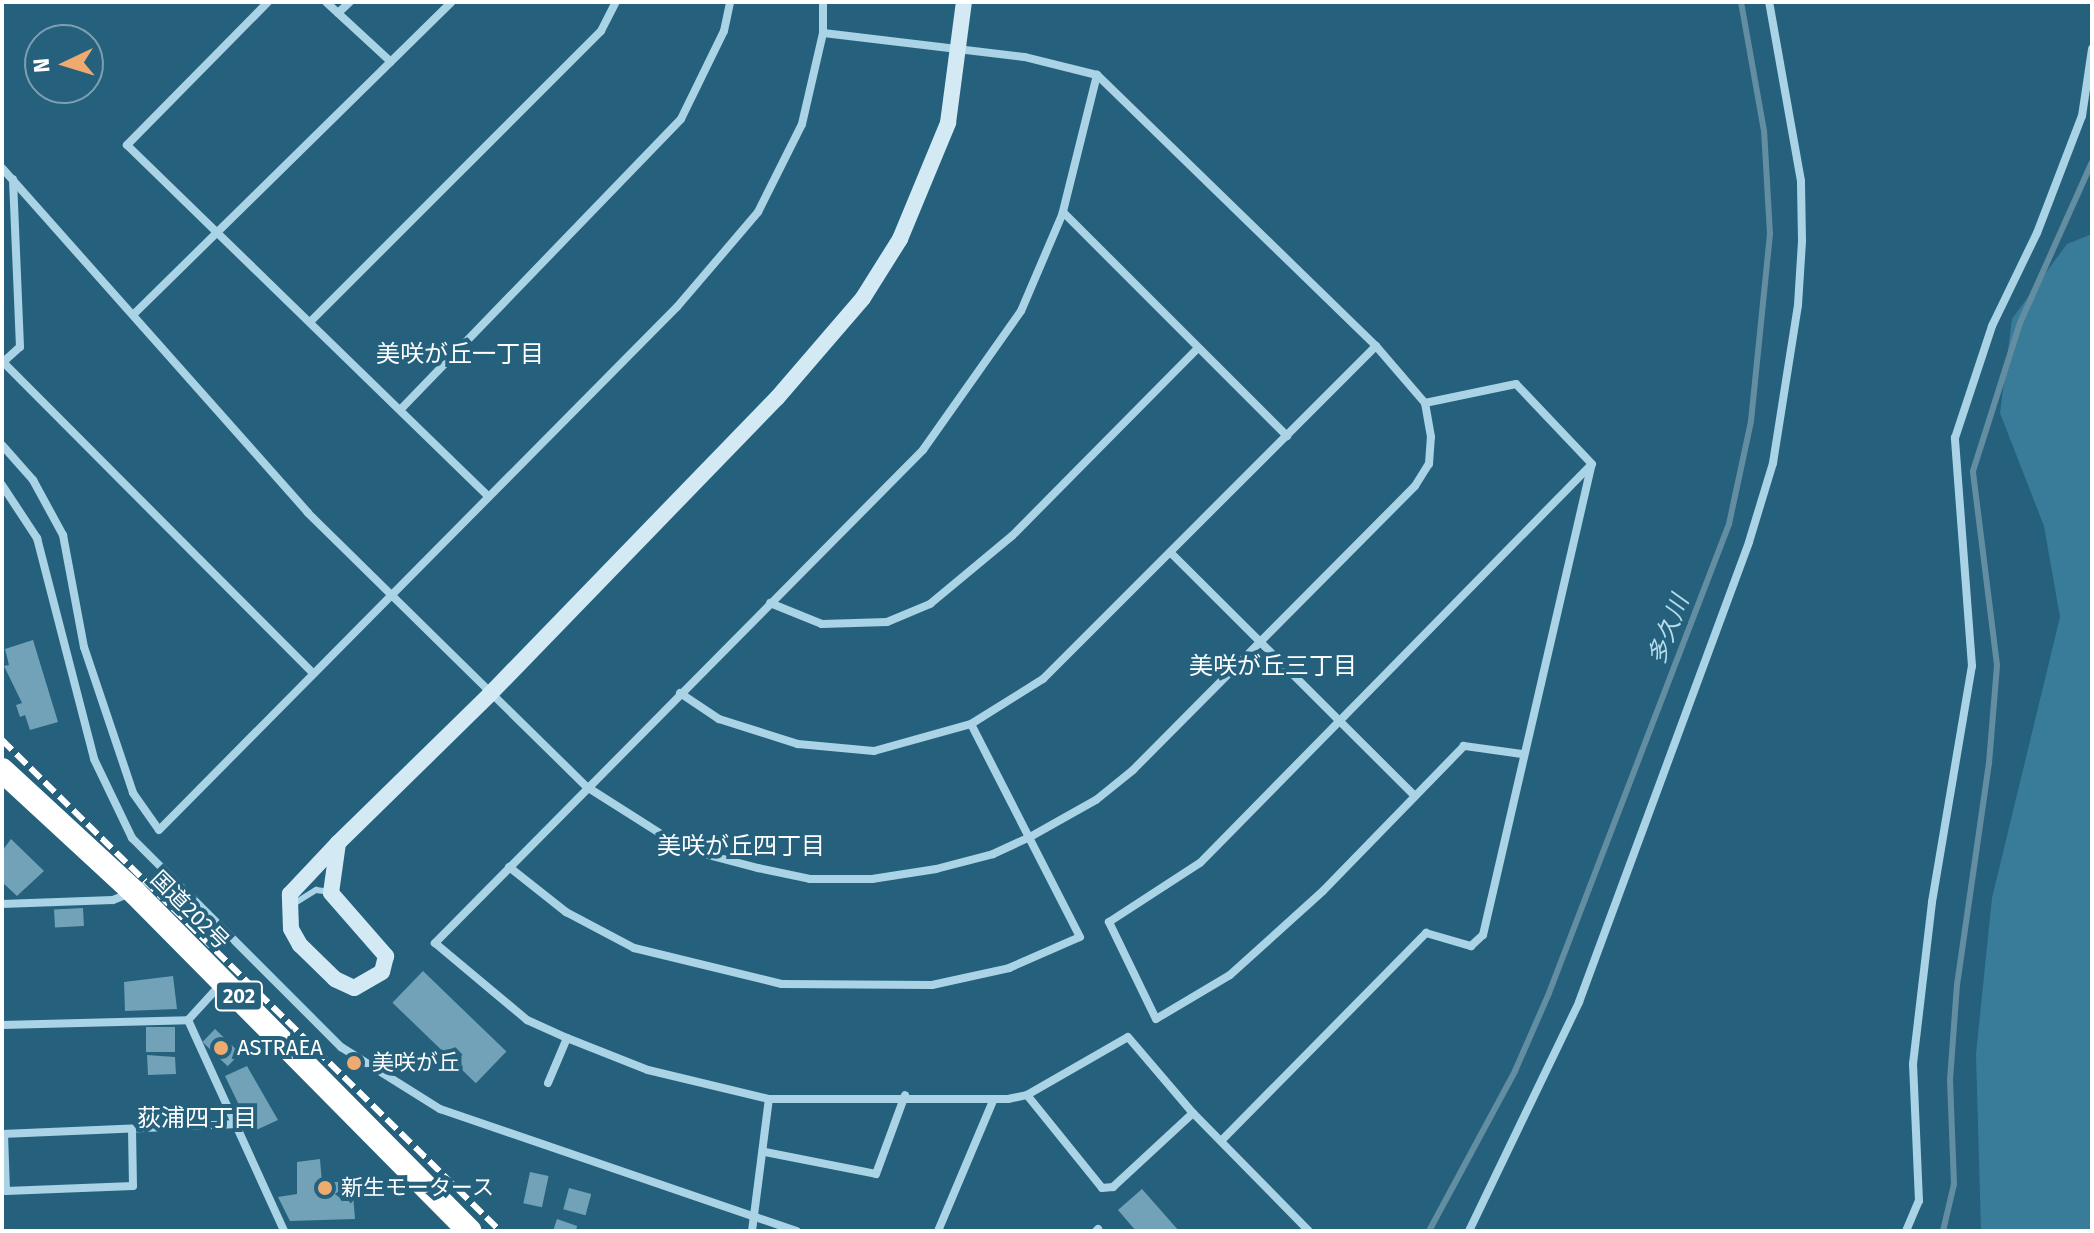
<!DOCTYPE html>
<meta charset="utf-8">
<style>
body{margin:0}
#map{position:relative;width:2094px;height:1233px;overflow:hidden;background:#25617d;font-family:"Fira Sans","Noto Sans JP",sans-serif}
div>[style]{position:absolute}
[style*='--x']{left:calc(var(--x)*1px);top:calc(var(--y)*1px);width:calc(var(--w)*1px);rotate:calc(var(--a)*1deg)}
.green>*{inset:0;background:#397c9a}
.stream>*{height:6px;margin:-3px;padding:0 3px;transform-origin:3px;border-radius:3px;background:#638ea1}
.building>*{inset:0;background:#72a2b8;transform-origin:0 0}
.lane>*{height:6px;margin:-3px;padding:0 3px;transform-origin:3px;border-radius:3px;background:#aad3e5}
.street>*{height:8px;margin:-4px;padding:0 4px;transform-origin:4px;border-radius:4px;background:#aad3e5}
.secondary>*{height:16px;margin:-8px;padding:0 8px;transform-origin:8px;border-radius:8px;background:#d3eaf5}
.highway>*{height:24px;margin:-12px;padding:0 12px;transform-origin:12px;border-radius:12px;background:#fff}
.rail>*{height:6px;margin-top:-3px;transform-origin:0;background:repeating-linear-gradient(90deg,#fff 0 14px,transparent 0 20px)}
.dots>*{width:22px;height:22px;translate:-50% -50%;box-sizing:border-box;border:4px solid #25617d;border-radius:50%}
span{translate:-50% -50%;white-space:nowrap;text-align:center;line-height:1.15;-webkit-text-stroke:8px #25617d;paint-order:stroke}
.shield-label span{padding:2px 6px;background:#25617d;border:2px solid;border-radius:6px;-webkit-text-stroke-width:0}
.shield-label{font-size:20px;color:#fff;font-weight:700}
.street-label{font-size:22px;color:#fff}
.poi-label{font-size:22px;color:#fff}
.left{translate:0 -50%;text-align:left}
.neighbourhood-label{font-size:24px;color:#fff}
.water-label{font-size:24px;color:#b5dced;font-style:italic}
.frame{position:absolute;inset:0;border:4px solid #fff;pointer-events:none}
.north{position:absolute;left:24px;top:24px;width:80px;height:80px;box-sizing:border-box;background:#25617d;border:2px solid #7ca0b1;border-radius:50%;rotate:266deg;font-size:22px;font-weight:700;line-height:32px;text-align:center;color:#fff}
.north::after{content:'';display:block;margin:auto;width:28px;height:36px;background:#eeaa6f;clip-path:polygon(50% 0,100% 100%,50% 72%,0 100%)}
</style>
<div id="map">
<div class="green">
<i style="clip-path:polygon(2092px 234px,2092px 1231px,1981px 1231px,1976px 1054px,1992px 898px,2060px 617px,2044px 526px,2000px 413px,2012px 319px,2067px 244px)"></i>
</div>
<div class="stream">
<i style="--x:1429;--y:1231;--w:182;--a:-61.7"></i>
<i style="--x:1515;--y:1071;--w:85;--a:-66.4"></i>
<i style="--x:1549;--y:993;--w:502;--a:-69"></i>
<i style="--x:1729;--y:524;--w:105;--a:-77.9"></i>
<i style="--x:1751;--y:421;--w:188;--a:-84.2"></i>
<i style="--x:1770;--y:234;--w:103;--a:-93.3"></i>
<i style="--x:1764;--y:131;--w:131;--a:-100.1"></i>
<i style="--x:1943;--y:1231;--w:48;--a:-76.8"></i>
<i style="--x:1954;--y:1184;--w:104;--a:-92.2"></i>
<i style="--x:1950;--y:1080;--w:95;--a:-85.8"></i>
<i style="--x:1957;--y:985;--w:224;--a:-81.8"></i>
<i style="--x:1989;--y:763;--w:98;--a:-85.3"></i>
<i style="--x:1997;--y:665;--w:195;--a:-97.1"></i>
<i style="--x:1973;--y:471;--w:155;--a:-72.4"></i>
<i style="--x:2020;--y:323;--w:176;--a:-65.9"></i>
</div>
<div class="building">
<i style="clip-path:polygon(33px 640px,58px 722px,30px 730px,25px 715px,20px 717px,16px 705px,22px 703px,4px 666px,9px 665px,5px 649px)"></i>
<i style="clip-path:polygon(11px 839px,44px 871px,17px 896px,2px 882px,2px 851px)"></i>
<i style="left:83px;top:908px;width:18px;height:29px;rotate:87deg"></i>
<i style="left:423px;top:971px;width:116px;height:44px;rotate:44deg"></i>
<i style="clip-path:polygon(173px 976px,177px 1009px,125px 1011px,124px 982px)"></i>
<i style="left:146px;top:1027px;width:29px;height:25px"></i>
<i style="left:215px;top:1029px;width:35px;height:18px;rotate:44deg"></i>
<i style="clip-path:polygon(147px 1055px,175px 1057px,176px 1074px,148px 1075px)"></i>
<i style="clip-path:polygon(247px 1066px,278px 1120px,252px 1132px,225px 1076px)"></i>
<i style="clip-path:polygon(320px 1159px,322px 1183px,352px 1181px,355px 1219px,290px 1221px,278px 1197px,297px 1194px,297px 1162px)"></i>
<i style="left:530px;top:1172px;width:19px;height:32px;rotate:12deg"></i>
<i style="left:569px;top:1188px;width:23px;height:22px;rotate:15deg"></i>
<i style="clip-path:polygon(1142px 1189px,1179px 1231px,1136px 1231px,1118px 1210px)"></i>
<i style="clip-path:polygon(557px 1219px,577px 1226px,576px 1231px,553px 1231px)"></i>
</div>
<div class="lane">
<i style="--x:295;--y:903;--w:25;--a:-32"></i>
<i style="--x:316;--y:890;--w:15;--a:8"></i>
</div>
<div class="street">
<i style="--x:268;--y:2;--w:201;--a:134.6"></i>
<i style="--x:127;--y:145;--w:504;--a:44.2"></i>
<i style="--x:326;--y:2;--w:88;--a:42.7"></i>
<i style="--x:338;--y:13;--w:16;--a:-43"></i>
<i style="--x:1097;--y:75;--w:144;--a:104"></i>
<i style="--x:1062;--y:215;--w:104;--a:113.1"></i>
<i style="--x:1021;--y:311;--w:170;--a:125.2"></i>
<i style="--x:923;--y:450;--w:694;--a:134.71"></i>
<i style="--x:435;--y:943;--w:120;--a:39.9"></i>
<i style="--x:527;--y:1020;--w:44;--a:24.2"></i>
<i style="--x:567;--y:1038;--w:87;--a:21.6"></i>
<i style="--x:648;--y:1070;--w:124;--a:13.5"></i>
<i style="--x:769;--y:1099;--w:239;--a:0"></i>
<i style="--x:1008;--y:1099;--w:19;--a:-12"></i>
<i style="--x:1027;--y:1095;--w:116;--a:-29.9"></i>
<i style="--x:1128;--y:1037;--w:100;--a:49.5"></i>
<i style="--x:1193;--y:1113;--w:165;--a:45.5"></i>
<i style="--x:2;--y:168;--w:461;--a:48.4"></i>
<i style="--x:308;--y:513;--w:391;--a:44.5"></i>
<i style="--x:587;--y:787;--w:88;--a:32.4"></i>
<i style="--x:661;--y:834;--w:51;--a:24.1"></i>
<i style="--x:708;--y:855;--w:52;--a:14.6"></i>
<i style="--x:758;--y:868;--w:53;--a:11.9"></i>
<i style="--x:810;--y:879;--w:62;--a:0"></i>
<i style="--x:872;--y:879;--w:65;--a:-8.9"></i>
<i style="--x:936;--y:869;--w:59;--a:-14.7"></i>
<i style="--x:993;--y:854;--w:41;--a:-24.7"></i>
<i style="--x:1030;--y:837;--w:76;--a:-29.3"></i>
<i style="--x:1096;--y:800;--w:48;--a:-39"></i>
<i style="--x:1133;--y:770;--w:400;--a:-45.2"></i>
<i style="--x:1415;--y:486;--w:26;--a:-58"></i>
<i style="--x:1429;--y:464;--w:27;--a:-86"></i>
<i style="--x:1431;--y:437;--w:35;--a:-100"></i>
<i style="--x:1425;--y:403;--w:75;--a:-130.7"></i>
<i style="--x:1376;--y:346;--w:389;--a:-135.8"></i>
<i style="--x:1097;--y:75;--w:75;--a:-166.1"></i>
<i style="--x:1024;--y:57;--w:202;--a:-173.2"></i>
<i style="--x:1063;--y:212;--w:317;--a:45"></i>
<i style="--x:134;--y:314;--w:445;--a:-44.5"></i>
<i style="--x:311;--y:321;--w:410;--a:-45"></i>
<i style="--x:601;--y:31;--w:33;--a:-63"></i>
<i style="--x:3;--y:362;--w:439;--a:45.1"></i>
<i style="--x:2;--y:363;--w:24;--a:-42"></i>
<i style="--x:20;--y:347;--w:168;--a:-92.4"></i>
<i style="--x:401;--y:409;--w:403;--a:-46"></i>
<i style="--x:681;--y:119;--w:98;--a:-64"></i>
<i style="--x:724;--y:31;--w:30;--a:-78"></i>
<i style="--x:2;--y:445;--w:47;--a:48.5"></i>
<i style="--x:33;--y:480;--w:63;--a:61.4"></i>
<i style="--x:63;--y:535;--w:114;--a:79.4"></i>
<i style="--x:84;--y:647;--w:154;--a:71.4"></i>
<i style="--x:133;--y:793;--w:45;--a:54.9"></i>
<i style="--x:159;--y:830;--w:736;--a:-45.28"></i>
<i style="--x:677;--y:307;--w:125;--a:-49.5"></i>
<i style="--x:758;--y:212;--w:98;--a:-63.4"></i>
<i style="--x:802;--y:124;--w:93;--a:-77"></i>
<i style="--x:823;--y:33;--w:31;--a:-90"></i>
<i style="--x:2;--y:485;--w:64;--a:56.6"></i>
<i style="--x:37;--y:538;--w:228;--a:75.5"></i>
<i style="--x:94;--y:759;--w:88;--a:64.3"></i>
<i style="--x:132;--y:838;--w:296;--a:45"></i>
<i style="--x:341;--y:1047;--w:117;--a:32.1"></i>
<i style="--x:440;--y:1109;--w:377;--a:18.9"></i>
<i style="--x:1172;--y:554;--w:342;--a:44.9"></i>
<i style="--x:770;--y:603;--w:56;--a:22"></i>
<i style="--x:822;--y:624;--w:65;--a:-1.8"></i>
<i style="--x:887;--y:622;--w:47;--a:-22.7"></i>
<i style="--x:930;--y:604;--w:107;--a:-39.7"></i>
<i style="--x:1012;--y:536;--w:262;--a:-45.3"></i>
<i style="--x:680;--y:693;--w:47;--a:33.7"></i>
<i style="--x:719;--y:719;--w:83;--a:17.6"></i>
<i style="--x:798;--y:744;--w:76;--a:5.3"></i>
<i style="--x:874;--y:751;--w:101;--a:-15.6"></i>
<i style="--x:971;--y:724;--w:85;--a:-32"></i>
<i style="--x:1043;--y:679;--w:471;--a:-45"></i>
<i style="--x:1522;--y:754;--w:59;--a:-172.1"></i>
<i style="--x:1464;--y:746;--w:202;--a:134.2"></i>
<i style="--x:1323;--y:891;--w:125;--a:137.9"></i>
<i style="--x:1230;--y:975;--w:86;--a:149.3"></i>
<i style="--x:1156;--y:1019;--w:108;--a:-115.9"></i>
<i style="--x:1109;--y:922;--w:108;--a:-33"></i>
<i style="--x:1200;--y:863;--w:559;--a:-45.51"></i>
<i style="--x:509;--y:867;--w:73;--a:38.3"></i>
<i style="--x:566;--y:912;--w:77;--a:27.9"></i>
<i style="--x:634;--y:948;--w:152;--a:13.7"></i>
<i style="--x:782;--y:984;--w:150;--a:0.4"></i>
<i style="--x:932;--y:985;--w:79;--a:-12.4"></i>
<i style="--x:1009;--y:968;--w:77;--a:-23.6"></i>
<i style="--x:1080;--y:937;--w:239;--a:-117.1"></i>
<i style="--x:2;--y:904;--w:111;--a:-2.1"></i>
<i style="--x:113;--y:900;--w:18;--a:-22"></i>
<i style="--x:221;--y:984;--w:49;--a:132.5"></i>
<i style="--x:188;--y:1020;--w:232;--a:65.5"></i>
<i style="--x:2;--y:1025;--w:186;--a:-1.5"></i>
<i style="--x:548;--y:1083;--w:49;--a:-67.1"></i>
<i style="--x:1027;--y:1095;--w:119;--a:51.1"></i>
<i style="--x:1102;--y:1188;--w:11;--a:-5"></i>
<i style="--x:1113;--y:1187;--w:109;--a:-42.8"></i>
<i style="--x:2;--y:1134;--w:236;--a:-2.4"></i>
<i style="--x:4;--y:1134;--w:57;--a:88"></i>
<i style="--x:6;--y:1191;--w:127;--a:-2.3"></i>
<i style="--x:133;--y:1186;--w:57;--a:-91"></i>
<i style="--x:1222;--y:1140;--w:291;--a:-45.4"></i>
<i style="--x:1426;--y:933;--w:47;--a:16.1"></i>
<i style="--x:1471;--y:946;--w:16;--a:-43"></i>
<i style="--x:1483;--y:935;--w:483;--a:-77"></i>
<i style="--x:1592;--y:464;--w:110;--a:-133.5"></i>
<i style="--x:1516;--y:384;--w:93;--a:168.2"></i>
<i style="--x:765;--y:1152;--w:113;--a:11.2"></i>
<i style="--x:876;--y:1174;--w:84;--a:-69.8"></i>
<i style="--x:752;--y:1231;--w:133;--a:-82.7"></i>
<i style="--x:938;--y:1231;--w:141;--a:-67.1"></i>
<i style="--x:1096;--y:1231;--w:3;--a:-45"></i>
<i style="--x:1469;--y:1231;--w:254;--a:-64.3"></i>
<i style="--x:1579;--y:1002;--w:490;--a:-69.7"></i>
<i style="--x:1749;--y:542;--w:83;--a:-73.1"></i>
<i style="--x:1773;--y:463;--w:160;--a:-81"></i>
<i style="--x:1798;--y:305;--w:64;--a:-86.4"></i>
<i style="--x:1802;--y:241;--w:60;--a:-91"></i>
<i style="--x:1801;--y:181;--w:182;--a:-100.1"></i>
<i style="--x:1906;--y:1231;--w:33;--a:-67"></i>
<i style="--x:1919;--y:1201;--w:137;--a:-92.5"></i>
<i style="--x:1913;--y:1064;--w:163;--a:-83.3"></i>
<i style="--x:1932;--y:902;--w:239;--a:-80.4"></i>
<i style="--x:1972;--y:666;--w:229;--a:-94.3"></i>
<i style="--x:1955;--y:438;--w:118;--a:-71.7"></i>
<i style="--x:1992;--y:326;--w:103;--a:-64.2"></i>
<i style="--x:2037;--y:233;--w:125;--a:-69"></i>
<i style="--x:2082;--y:116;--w:68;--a:-81.5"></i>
</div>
<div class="secondary">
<i style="--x:338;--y:843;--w:50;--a:98"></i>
<i style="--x:331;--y:893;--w:84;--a:48.9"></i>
<i style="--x:386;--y:956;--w:16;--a:104"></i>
<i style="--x:382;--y:972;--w:32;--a:150"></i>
<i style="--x:354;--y:988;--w:21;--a:-155"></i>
<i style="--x:335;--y:979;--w:49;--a:-135.8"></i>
<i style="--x:300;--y:945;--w:18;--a:-119"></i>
<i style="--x:291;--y:929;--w:35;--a:-92"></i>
<i style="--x:290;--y:894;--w:70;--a:-46.7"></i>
<i style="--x:338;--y:843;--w:211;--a:-44.4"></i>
<i style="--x:489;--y:695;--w:414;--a:-45.9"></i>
<i style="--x:777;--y:398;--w:132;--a:-49.3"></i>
<i style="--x:863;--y:298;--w:70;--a:-57.9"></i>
<i style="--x:900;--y:239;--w:126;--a:-67.5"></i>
<i style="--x:948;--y:123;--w:122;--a:-82.5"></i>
</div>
<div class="highway">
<i style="--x:2;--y:770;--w:180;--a:42.7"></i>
<i style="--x:134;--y:892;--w:477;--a:45.3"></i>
</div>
<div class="rail">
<i style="--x:2;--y:740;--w:699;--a:44.59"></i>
</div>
<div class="dots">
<i style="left:221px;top:1048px;background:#eeaa6f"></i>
<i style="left:354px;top:1063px;background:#eeaa6f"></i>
<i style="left:325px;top:1188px;background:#eeaa6f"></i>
</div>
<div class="shield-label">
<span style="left:239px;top:996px">202</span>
</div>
<div class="street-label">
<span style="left:190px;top:910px;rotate:45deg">国道202号</span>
</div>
<div class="poi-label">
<span class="left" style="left:237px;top:1048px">ASTRAEA</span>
<span class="left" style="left:372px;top:1063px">美咲が丘</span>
<span class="left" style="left:341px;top:1188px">新生モータース</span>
</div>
<div class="neighbourhood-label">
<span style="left:460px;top:355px">美咲が丘一丁目</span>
<span style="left:1273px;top:667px">美咲が丘三丁目</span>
<span style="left:741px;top:847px">美咲が丘四丁目</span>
<span style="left:197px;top:1119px">荻浦四丁目</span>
</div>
<div class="water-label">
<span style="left:1669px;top:630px;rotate:-69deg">多久川</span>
</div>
<div class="frame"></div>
<div class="north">N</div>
</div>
